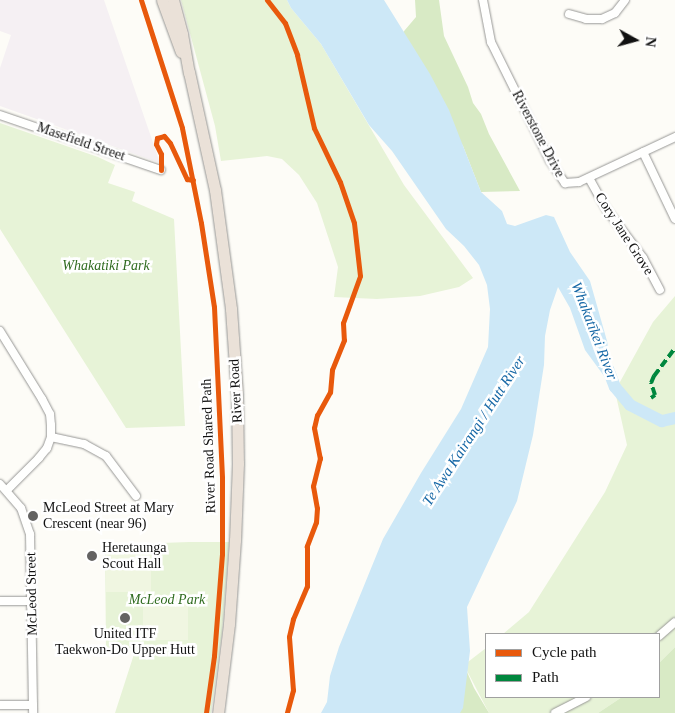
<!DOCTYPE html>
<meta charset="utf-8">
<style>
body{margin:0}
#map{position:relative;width:675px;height:713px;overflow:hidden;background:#fdfcf7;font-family:Georgia,serif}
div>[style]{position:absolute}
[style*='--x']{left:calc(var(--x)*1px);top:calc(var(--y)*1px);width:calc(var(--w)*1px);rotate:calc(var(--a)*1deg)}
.industrial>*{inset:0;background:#f5f0f3}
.green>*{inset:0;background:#e7f3d7}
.forest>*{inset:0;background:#d8eac5}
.pitch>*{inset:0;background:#f0f6e1;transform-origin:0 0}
.water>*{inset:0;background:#cde8f7}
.river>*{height:12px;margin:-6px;padding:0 6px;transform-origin:6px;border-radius:6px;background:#cde8f7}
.roads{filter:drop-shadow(0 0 1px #979795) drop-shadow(0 0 1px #979795)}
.minor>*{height:8px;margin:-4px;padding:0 4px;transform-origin:4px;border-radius:4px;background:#fffffe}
.highway>*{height:11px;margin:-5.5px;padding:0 5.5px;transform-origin:5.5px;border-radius:5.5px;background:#eae1d8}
.quiet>*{height:4px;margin-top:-2px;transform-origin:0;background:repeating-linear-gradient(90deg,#00873e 0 8px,transparent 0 12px)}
.cycleway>*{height:5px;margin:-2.5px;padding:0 2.5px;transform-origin:2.5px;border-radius:2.5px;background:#e8590c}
.dots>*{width:14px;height:14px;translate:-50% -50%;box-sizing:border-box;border:2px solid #fff;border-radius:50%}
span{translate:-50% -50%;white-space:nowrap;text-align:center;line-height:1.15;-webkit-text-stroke:5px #fff;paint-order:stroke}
.street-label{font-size:14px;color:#111}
.park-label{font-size:14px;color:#2f6b1f;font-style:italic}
.poi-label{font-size:14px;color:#111}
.left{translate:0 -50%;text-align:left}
.water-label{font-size:15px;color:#1768a6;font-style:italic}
.legend{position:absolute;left:485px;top:633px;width:175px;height:65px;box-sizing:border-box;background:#fff;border:1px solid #a0a0a0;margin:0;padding:6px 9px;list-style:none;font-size:15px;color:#111}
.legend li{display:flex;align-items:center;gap:10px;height:25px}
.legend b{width:25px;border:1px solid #a0a0a0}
.north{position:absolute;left:610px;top:15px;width:50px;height:50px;-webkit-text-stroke:4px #fff;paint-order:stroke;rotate:97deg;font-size:14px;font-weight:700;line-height:20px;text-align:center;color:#111}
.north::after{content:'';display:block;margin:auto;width:18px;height:22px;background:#111;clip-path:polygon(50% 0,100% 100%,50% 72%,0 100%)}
</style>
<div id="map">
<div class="industrial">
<i style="clip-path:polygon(0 0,104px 0,160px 163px,0 106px,0 68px,11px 35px,0 31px)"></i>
</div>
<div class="green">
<i style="clip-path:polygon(181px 0,287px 0,291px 8px,321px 44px,404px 185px,473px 278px,459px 287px,420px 296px,377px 299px,334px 297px,338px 267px,317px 203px,299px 175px,282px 159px,267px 156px,221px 161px,215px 126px)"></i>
<i style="clip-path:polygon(0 123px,98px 157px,115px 165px,108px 183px,135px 192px,132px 201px,174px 219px,185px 426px,126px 428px,0 229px)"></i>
<i style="clip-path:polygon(675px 296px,675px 647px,659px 663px,659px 634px,503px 634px,529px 612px,605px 492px,627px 445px,615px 391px,653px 322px)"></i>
<i style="clip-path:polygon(189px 542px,229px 542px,222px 633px,211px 713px,115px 713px,136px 648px,106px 649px,105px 545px)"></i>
<i style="clip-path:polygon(486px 648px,486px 697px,622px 697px,598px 713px,489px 713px,464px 665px)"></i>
</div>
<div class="forest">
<i style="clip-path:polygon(415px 0,439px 0,444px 36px,468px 87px,473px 103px,481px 114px,489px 134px,520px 191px,481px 192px,463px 146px,399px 37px,416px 17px)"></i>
<i style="clip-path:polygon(675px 647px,675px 713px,598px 713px,622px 697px,659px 697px,659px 663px)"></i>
<i style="clip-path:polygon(464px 665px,474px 688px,489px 713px,451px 713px)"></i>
</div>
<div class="pitch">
<i style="left:106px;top:549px;width:45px;height:43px"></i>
<i style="left:143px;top:597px;width:45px;height:43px"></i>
</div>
<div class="water">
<i style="clip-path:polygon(287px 0,384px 0,430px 74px,449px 110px,481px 192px,502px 211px,507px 224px,515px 226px,546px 215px,554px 217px,570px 252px,590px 281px,607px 341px,615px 391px,585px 350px,570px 308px,558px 287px,550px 310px,545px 336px,544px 365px,533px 435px,517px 501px,467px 607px,470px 651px,463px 708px,460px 713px,321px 713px,327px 702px,330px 676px,339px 647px,383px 539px,421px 473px,461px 409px,488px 347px,490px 309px,487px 285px,479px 265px,464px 246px,446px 229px,392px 151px,369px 125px,321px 44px,291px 8px)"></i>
</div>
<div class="river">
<i style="--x:608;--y:369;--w:19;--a:69"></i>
<i style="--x:615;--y:387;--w:23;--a:50"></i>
<i style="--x:630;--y:405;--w:36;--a:27"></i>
<i style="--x:662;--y:421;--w:13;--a:-13"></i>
</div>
<div class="roads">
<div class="minor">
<i style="--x:483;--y:0;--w:43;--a:79.2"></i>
<i style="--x:491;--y:42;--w:133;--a:63.6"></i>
<i style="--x:550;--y:161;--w:27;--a:56"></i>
<i style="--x:565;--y:183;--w:14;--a:-4"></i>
<i style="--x:579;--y:182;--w:106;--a:-25.1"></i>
<i style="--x:569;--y:14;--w:18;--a:16"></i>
<i style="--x:586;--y:19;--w:16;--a:0"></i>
<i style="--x:602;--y:19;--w:14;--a:-25"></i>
<i style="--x:615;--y:13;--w:16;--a:-52"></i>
<i style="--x:0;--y:115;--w:170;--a:18.9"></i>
<i style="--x:643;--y:152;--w:74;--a:64.5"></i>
<i style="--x:589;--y:178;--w:37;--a:61"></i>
<i style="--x:607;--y:210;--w:60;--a:53.1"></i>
<i style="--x:643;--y:258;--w:36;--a:62"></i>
<i style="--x:0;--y:331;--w:80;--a:58.3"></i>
<i style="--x:42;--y:399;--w:17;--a:62"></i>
<i style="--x:50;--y:414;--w:11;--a:85"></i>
<i style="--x:51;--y:425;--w:12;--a:90"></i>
<i style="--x:51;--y:437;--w:12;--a:110"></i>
<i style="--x:47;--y:448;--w:13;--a:129"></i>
<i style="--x:39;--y:458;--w:45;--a:135"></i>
<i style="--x:51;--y:437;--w:34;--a:12"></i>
<i style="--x:84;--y:444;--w:25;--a:29"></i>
<i style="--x:106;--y:456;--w:50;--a:53.1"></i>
<i style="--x:0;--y:484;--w:32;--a:49"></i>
<i style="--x:21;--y:508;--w:28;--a:71"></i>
<i style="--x:30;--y:534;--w:179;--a:89"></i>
<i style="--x:0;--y:601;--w:32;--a:0"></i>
<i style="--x:659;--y:636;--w:21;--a:-41"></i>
<i style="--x:0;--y:705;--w:33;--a:0"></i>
<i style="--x:555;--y:713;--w:35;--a:-27"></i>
</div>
<div class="highway">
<i style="--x:162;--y:0;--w:55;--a:69.9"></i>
<i style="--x:173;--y:0;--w:35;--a:75"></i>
<i style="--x:182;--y:34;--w:39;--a:80"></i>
<i style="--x:189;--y:72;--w:121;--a:77.6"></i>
<i style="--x:215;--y:190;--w:120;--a:82.3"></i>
<i style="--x:231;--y:309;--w:86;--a:86"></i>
<i style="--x:237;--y:395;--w:68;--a:89.2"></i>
<i style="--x:238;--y:463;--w:77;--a:92.2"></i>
<i style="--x:235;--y:540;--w:84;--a:94.1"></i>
<i style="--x:229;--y:624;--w:90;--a:97"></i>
</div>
</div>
<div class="quiet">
<i style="--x:651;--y:398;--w:5;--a:-37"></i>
<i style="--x:655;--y:395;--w:13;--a:-108"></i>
<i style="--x:651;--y:383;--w:8;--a:-67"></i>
<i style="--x:654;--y:376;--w:35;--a:-53"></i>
</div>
<div class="cycleway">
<i style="--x:141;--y:0;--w:134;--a:72.2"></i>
<i style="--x:182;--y:128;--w:97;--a:78.7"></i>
<i style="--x:201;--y:223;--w:85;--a:81.2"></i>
<i style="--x:214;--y:307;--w:171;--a:87.3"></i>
<i style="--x:222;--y:478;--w:76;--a:90"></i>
<i style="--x:222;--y:554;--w:102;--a:94.5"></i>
<i style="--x:214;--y:656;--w:58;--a:98"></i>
<i style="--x:267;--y:0;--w:29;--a:52"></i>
<i style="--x:285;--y:23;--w:34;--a:69"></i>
<i style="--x:297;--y:55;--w:75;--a:76.9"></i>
<i style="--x:314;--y:128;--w:60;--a:64.3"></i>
<i style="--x:340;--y:182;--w:43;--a:71.1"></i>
<i style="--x:354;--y:223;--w:53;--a:83.5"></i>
<i style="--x:360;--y:276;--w:50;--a:109.9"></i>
<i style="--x:343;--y:323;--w:17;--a:87"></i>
<i style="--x:344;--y:340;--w:32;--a:112"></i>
<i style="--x:332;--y:370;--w:22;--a:95"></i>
<i style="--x:330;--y:392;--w:26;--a:119"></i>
<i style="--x:317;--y:415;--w:13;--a:103"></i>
<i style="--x:314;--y:428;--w:31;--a:79"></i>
<i style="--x:320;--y:458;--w:29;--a:104"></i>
<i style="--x:313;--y:486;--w:22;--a:80"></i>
<i style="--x:317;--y:508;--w:14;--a:94"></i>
<i style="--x:316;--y:522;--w:26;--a:111"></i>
<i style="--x:307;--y:546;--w:40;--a:90"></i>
<i style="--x:307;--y:586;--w:36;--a:113"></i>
<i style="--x:293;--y:619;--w:18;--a:103"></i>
<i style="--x:289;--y:637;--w:53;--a:85.7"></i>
<i style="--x:293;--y:690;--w:24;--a:105"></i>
<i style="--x:161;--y:170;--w:16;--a:-90"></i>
<i style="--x:161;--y:154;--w:11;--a:-117"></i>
<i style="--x:156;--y:144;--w:6;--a:-81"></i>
<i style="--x:157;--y:138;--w:7;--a:-16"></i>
<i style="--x:164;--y:136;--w:9;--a:49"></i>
<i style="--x:170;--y:143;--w:40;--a:65"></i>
<i style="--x:187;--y:179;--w:6;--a:9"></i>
</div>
<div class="dots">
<i style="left:33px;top:516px;background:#646362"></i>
<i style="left:92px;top:556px;background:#646362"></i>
<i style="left:125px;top:618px;background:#646362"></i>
</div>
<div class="street-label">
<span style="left:538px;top:134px;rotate:62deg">Riverstone Drive</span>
<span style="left:81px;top:142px;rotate:19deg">Masefield Street</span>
<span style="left:624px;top:234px;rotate:57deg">Cory Jane Grove</span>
<span style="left:236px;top:391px;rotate:-93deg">River Road</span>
<span style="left:209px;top:446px;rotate:-92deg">River Road Shared Path</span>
<span style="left:32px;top:594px;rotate:-91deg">McLeod Street</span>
</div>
<div class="park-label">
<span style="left:106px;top:266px">Whakatiki Park</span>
<span style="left:167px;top:600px">McLeod Park</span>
</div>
<div class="poi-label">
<span class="left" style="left:43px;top:516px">McLeod Street at Mary<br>Crescent (near 96)</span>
<span class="left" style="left:102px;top:556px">Heretaunga<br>Scout Hall</span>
<span style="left:125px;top:642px">United ITF<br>Taekwon-Do Upper Hutt</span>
</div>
<div class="water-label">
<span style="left:594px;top:331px;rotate:69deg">Whakatīkei River</span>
<span style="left:474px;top:431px;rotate:-57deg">Te Awa Kairangi / Hutt River</span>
</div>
<ul class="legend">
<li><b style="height:6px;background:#e8590c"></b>Cycle path</li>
<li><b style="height:6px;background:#00873e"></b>Path</li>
</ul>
<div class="north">N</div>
</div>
